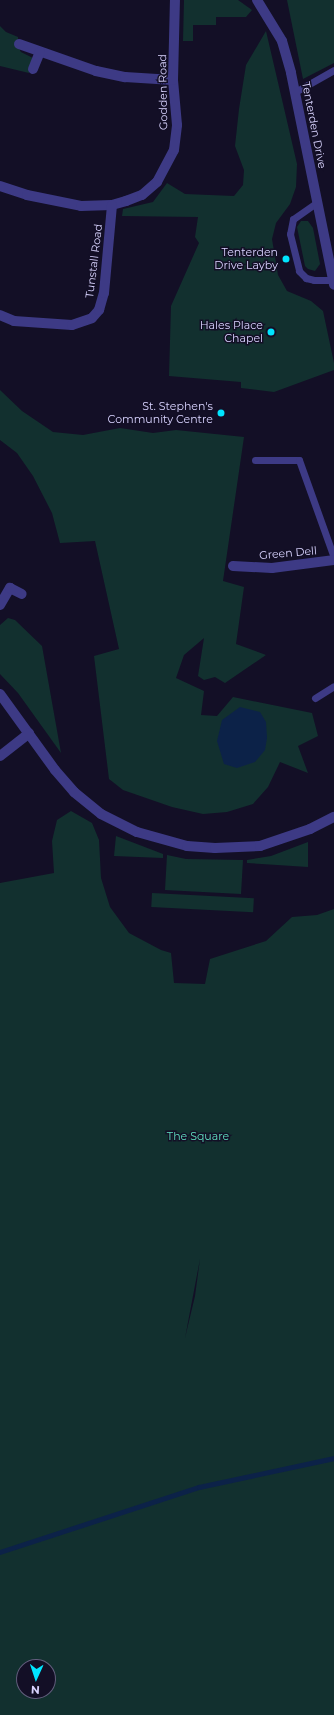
<!DOCTYPE html>
<style>
body{margin:0}
#map{position:relative;width:334px;height:1715px;overflow:hidden;background:#130f26;font-family:Montserrat,sans-serif}
div>[style]{position:absolute}
[style*='--x']{left:calc(var(--x)*1px);top:calc(var(--y)*1px);width:calc(var(--w)*1px);rotate:calc(var(--a)*1deg)}
.green>*{inset:0;background:#12302f;transform-origin:0 0}
.water>*{inset:0;background:#0c2248}
.stream>*{height:4.5px;margin:-2.25px;padding:0 2.25px;transform-origin:2.25px;border-radius:2.25px;background:#0c2248}
.lane>*{height:7px;margin:-3.5px;padding:0 3.5px;transform-origin:3.5px;border-radius:3.5px;background:#3d3a85}
.street>*{height:10px;margin:-5px;padding:0 5px;transform-origin:5px;border-radius:5px;background:#3d3a85}
.dots>*{width:11px;height:11px;translate:-50% -50%;box-sizing:border-box;border:2px solid #130f26;border-radius:50%}
span{translate:-50% -50%;white-space:nowrap;text-align:center;line-height:1.15;-webkit-text-stroke:3px #130f26;paint-order:stroke}
.street-label{font-size:11px;color:#d9d4ff}
.poi-label{font-size:11px;color:#d9d4ff}
.right{translate:-100% -50%;text-align:right}
.park-label{font-size:11px;color:#5fe0c0}
.north{position:absolute;left:16px;top:1659px;width:40px;height:40px;box-sizing:border-box;background:#130f26;border:1px solid #625e7d;border-radius:50%;rotate:183deg;font-size:11px;font-weight:700;line-height:16px;text-align:center;color:#d9d4ff}
.north::after{content:'';display:block;margin:auto;width:14px;height:18px;background:#00e5ff;clip-path:polygon(50% 0,100% 100%,50% 72%,0 100%)}
</style>
<div id="map">
<div class="green">
<i style="clip-path:polygon(184px 0,238px 0,252px 10px,246px 17px,216px 17px,216px 25px,193px 25px,193px 41px,183px 41px)"></i>
<i style="clip-path:polygon(287px 0,334px 0,334px 63px,303px 79px)"></i>
<i style="clip-path:polygon(0 26px,6px 32px,18px 37px,18px 47px,21px 52px,33px 58px,29px 73px,0 66px)"></i>
<i style="clip-path:polygon(266px 31px,297px 164px,296px 187px,290px 204px,276px 223px,272px 239px,278px 275px,287px 291px,311px 301px,323px 311px,334px 363px,334px 370px,274px 392px,241px 388px,241px 382px,169px 376px,171px 306px,199px 243px,195px 237px,198px 217px,122px 216px,123px 209px,153px 202px,167px 183px,185px 194px,234px 196px,243px 185px,244px 170px,235px 146px,239px 109px,246px 65px)"></i>
<i style="clip-path:polygon(301px 221px,308px 221px,313px 228px,320px 264px,315px 271px,308px 269px,305px 266px,297px 227px)"></i>
<i style="clip-path:polygon(0 390px,22px 411px,53px 432px,83px 435px,120px 428px,153px 433px,176px 430px,244px 437px,223px 581px,244px 587px,236px 644px,266px 655px,225px 683px,215px 677px,204px 680px,198px 676px,204px 638px,184px 655px,176px 678px,204px 691px,201px 715px,217px 716px,233px 697px,312px 713px,318px 736px,298px 746px,308px 773px,280px 762px,268px 787px,253px 804px,227px 812px,203px 814px,172px 807px,123px 790px,109px 779px,94px 656px,119px 649px,95px 541px,60px 543px,52px 513px,33px 476px,17px 453px,0 440px)"></i>
<i style="clip-path:polygon(8px 618px,15px 620px,42px 646px,61px 753px,18px 693px,0 674px,0 625px)"></i>
<i style="clip-path:polygon(evenodd,71px 811px,92px 823px,99px 840px,101px 878px,110px 907px,129px 933px,161px 950px,171px 953px,174px 983px,205px 984px,210px 959px,266px 941px,292px 917px,317px 915px,334px 909px,334px 1715px,0 1715px,0 883px,54px 873px,52px 841px,57px 820px,71px 811px,200px 1259px,195px 1296px,185px 1338px,200px 1259px,71px 811px,24px 1667px,48px 1667px,48px 1691px,24px 1691px,24px 1667px)"></i>
<i style="clip-path:polygon(116px 836px,163px 854px,163px 858px,114px 856px)"></i>
<i style="clip-path:polygon(308px 842px,308px 867px,247px 863px,247px 860px,271px 856px)"></i>
<i style="clip-path:polygon(167px 855px,186px 859px,243px 860px,241px 894px,165px 890px)"></i>
<i style="left:152px;top:893px;width:102px;height:14px;rotate:3deg"></i>
</div>
<div class="water">
<i style="clip-path:polygon(240px 707px,260px 712px,266px 722px,267px 738px,265px 750px,255px 762px,237px 768px,224px 764px,217px 741px,222px 720px)"></i>
</div>
<div class="stream">
<i style="--x:0;--y:1552;--w:209;--a:-18.1"></i>
<i style="--x:199;--y:1487;--w:138;--a:-12.1"></i>
</div>
<div class="lane">
<i style="--x:295;--y:92;--w:45;--a:-29.4"></i>
<i style="--x:316;--y:203;--w:28;--a:145"></i>
<i style="--x:293;--y:219;--w:15;--a:101"></i>
<i style="--x:290;--y:234;--w:38;--a:76"></i>
<i style="--x:299;--y:271;--w:10;--a:45"></i>
<i style="--x:306;--y:278;--w:8;--a:14"></i>
<i style="--x:314;--y:280;--w:17;--a:0"></i>
<i style="--x:255;--y:460;--w:44;--a:0"></i>
<i style="--x:299;--y:460;--w:104;--a:70.3"></i>
<i style="--x:315;--y:698;--w:22;--a:-32"></i>
</div>
<div class="street">
<i style="--x:257;--y:0;--w:48;--a:58.6"></i>
<i style="--x:282;--y:41;--w:33;--a:74"></i>
<i style="--x:291;--y:73;--w:216;--a:78.5"></i>
<i style="--x:19;--y:44;--w:82;--a:19.3"></i>
<i style="--x:96;--y:71;--w:30;--a:12"></i>
<i style="--x:125;--y:77;--w:48;--a:3.6"></i>
<i style="--x:33;--y:69;--w:18;--a:-68"></i>
<i style="--x:0;--y:186;--w:28;--a:18"></i>
<i style="--x:27;--y:195;--w:55;--a:11.5"></i>
<i style="--x:81;--y:206;--w:31;--a:-2"></i>
<i style="--x:112;--y:205;--w:15;--a:-16"></i>
<i style="--x:126;--y:201;--w:17;--a:-21"></i>
<i style="--x:142;--y:195;--w:20;--a:-41"></i>
<i style="--x:157;--y:182;--w:36;--a:-62"></i>
<i style="--x:174;--y:150;--w:25;--a:-83"></i>
<i style="--x:177;--y:125;--w:45;--a:-95.1"></i>
<i style="--x:173;--y:80;--w:80;--a:-88.6"></i>
<i style="--x:0;--y:315;--w:15;--a:23"></i>
<i style="--x:14;--y:321;--w:58;--a:3.9"></i>
<i style="--x:72;--y:325;--w:21;--a:-19"></i>
<i style="--x:92;--y:318;--w:11;--a:-49"></i>
<i style="--x:99;--y:310;--w:18;--a:-74"></i>
<i style="--x:104;--y:293;--w:88;--a:-84.8"></i>
<i style="--x:233;--y:566;--w:39;--a:3"></i>
<i style="--x:272;--y:568;--w:63;--a:-7.4"></i>
<i style="--x:0;--y:605;--w:20;--a:-60"></i>
<i style="--x:10;--y:588;--w:13;--a:27"></i>
<i style="--x:0;--y:694;--w:94;--a:54.1"></i>
<i style="--x:55;--y:770;--w:29;--a:49"></i>
<i style="--x:74;--y:792;--w:35;--a:39"></i>
<i style="--x:101;--y:814;--w:40;--a:26.6"></i>
<i style="--x:137;--y:832;--w:52;--a:15.6"></i>
<i style="--x:187;--y:846;--w:28;--a:4"></i>
<i style="--x:215;--y:848;--w:45;--a:-2.5"></i>
<i style="--x:260;--y:846;--w:53;--a:-18.8"></i>
<i style="--x:310;--y:829;--w:27;--a:-27"></i>
<i style="--x:0;--y:756;--w:37;--a:-38"></i>
</div>
<div class="dots">
<i style="left:286px;top:259px;background:#00e5ff"></i>
<i style="left:271px;top:332px;background:#00e5ff"></i>
<i style="left:221px;top:413px;background:#00e5ff"></i>
</div>
<div class="street-label">
<span style="left:163px;top:92px;rotate:-91deg">Godden Road</span>
<span style="left:314px;top:125px;rotate:79deg">Tenterden Drive</span>
<span style="left:94px;top:261px;rotate:-83deg">Tunstall Road</span>
<span style="left:288px;top:553px;rotate:-5deg">Green Dell</span>
</div>
<div class="poi-label">
<span class="right" style="left:278px;top:259px">Tenterden<br>Drive Layby</span>
<span class="right" style="left:263px;top:332px">Hales Place<br>Chapel</span>
<span class="right" style="left:213px;top:413px">St. Stephen's<br>Community Centre</span>
</div>
<div class="park-label">
<span style="left:198px;top:1136px">The Square</span>
</div>
<div class="north">N</div>
</div>
